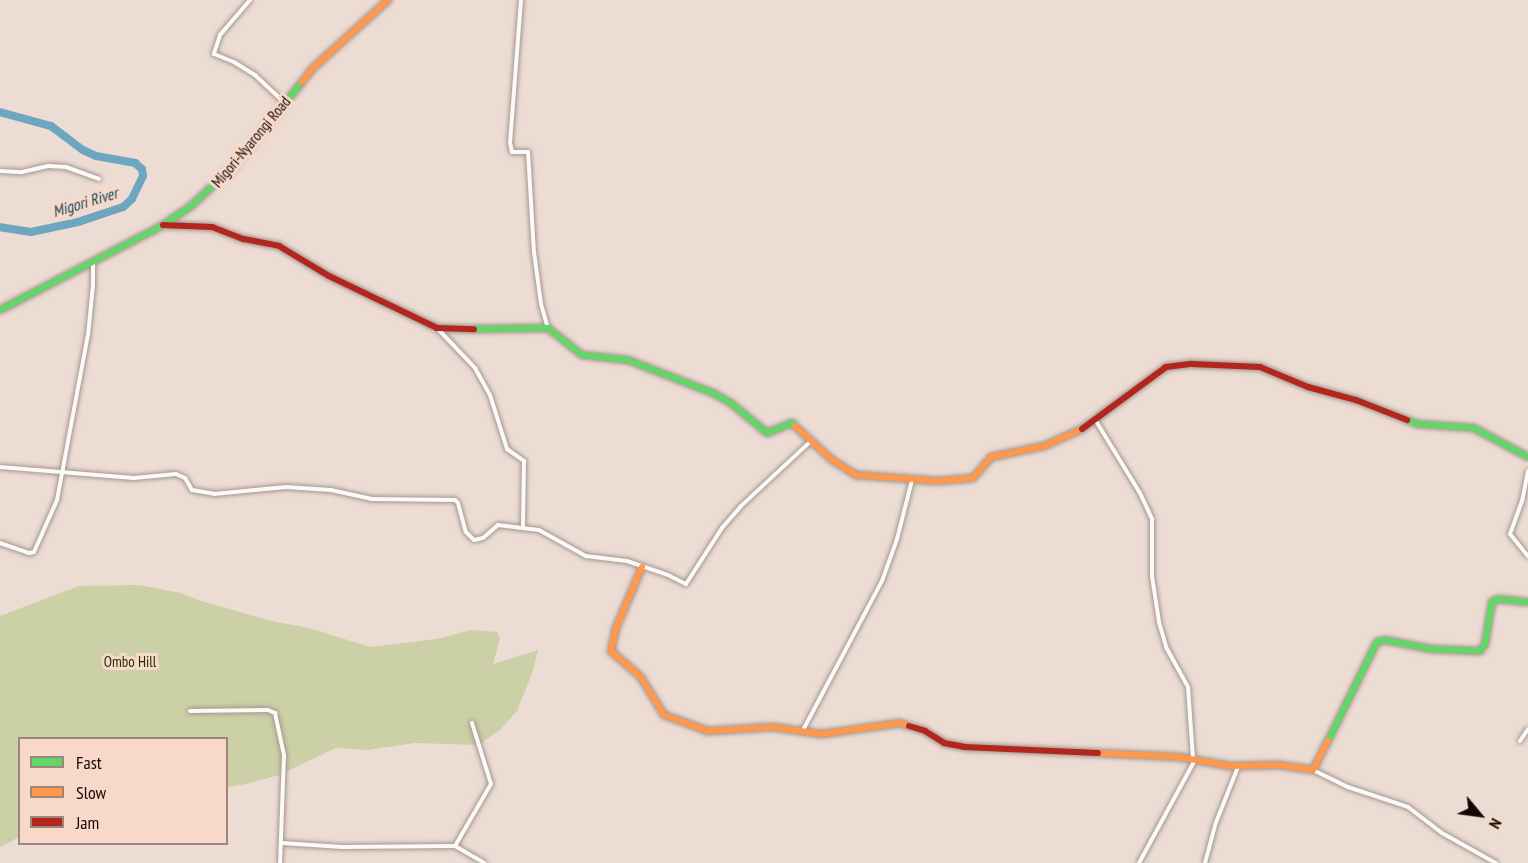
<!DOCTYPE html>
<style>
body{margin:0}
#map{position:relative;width:1528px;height:863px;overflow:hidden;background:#eddcd3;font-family:"PT Sans Narrow",sans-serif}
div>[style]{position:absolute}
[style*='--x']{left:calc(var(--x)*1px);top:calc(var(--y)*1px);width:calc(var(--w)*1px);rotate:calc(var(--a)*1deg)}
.green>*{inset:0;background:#cbd0a6}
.river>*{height:8px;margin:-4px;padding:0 4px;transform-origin:4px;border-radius:4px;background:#6da6bf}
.roads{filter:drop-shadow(0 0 2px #a39790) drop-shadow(0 0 2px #a39790)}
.street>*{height:4px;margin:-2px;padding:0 2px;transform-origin:2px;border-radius:2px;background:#fcfaf8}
.fast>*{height:6px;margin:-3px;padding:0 3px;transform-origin:3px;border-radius:3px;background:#63d668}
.slow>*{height:6px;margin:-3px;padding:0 3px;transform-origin:3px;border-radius:3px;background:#ff974d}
.jam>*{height:6px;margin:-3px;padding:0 3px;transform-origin:3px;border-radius:3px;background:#b3261e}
span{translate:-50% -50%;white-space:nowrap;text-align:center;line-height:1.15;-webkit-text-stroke:6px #f8d8c8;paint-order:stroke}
.street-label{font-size:15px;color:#140a05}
.park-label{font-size:15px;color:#232f06}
.water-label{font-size:16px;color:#17475d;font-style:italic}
.legend{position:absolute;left:18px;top:737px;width:210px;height:108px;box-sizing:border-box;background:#f8d8c8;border:2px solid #9d867a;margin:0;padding:8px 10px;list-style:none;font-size:18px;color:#140a05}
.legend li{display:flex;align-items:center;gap:12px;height:30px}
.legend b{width:30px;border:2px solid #9d867a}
.north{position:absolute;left:1450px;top:785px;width:60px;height:60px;-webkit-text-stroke:4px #f8d8c8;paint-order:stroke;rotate:119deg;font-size:16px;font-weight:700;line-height:24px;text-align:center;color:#140a05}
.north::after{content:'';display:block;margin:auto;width:21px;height:27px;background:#140a05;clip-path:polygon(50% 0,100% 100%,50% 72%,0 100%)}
</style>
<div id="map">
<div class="green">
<i style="clip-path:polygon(139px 585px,181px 593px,204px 602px,272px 621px,309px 628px,370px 647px,437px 639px,471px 630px,497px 632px,500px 638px,493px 664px,538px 650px,533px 671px,517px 711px,500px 730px,478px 745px,415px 743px,368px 750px,336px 748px,279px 775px,246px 784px,227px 787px,226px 738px,20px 738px,19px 837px,0 847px,0 616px,79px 586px)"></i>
</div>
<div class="river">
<i style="--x:0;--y:112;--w:53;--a:15.4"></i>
<i style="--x:51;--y:126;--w:40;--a:37"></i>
<i style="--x:83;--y:150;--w:14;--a:25"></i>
<i style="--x:96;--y:156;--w:40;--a:10"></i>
<i style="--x:135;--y:163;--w:9;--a:41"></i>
<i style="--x:142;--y:169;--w:7;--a:82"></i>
<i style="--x:143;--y:176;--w:25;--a:116"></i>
<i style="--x:132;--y:199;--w:12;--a:138"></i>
<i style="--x:123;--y:207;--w:47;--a:161.6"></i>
<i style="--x:78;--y:222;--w:48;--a:168"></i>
<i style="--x:31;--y:232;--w:31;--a:-171"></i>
</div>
<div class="roads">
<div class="street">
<i style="--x:250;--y:0;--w:46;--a:130.6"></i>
<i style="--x:220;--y:35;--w:20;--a:108"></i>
<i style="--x:214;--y:54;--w:22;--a:22"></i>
<i style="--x:234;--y:62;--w:26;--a:32"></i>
<i style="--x:256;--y:76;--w:38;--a:43"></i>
<i style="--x:521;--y:0;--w:143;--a:94.4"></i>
<i style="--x:510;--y:143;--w:9;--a:77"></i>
<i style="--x:512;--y:152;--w:16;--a:0"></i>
<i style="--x:528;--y:152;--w:100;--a:86.6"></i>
<i style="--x:534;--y:252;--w:52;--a:82.3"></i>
<i style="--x:541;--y:304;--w:25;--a:74"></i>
<i style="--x:0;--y:171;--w:22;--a:3"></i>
<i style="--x:22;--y:172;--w:28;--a:-13"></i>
<i style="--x:49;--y:166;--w:17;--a:3"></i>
<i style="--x:66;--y:167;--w:35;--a:20"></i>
<i style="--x:438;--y:329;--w:54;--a:46.5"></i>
<i style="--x:475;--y:368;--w:31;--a:61"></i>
<i style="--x:490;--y:395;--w:57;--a:72.5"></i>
<i style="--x:507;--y:449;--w:21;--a:35"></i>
<i style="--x:524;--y:461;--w:67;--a:90.9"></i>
<i style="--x:1096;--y:421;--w:84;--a:58.6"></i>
<i style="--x:1140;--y:493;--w:29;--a:65"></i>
<i style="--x:1152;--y:519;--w:57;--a:90"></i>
<i style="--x:1152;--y:576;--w:47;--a:81.3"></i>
<i style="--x:1159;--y:622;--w:26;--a:74"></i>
<i style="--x:1166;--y:647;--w:46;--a:61.2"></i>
<i style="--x:1188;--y:687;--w:72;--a:86"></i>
<i style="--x:0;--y:467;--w:134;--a:4.7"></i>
<i style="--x:134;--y:478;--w:42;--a:-5.4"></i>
<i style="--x:176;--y:474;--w:10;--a:24"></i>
<i style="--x:185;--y:478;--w:14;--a:60"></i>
<i style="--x:192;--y:490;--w:22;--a:10"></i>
<i style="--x:214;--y:494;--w:72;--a:-5.6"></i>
<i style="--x:286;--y:487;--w:45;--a:3.8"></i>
<i style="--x:331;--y:490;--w:42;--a:12.4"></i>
<i style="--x:372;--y:499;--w:83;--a:0.7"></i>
<i style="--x:455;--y:500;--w:4;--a:45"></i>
<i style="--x:458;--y:503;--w:30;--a:75"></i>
<i style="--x:466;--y:532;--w:11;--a:45"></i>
<i style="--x:474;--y:540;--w:9;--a:-13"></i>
<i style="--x:483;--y:538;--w:20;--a:-41"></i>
<i style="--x:498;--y:525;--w:41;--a:7"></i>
<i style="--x:539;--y:530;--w:54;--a:29"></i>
<i style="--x:586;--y:556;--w:41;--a:7"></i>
<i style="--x:627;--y:561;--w:43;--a:18.9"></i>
<i style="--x:668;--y:575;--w:20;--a:27"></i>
<i style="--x:686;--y:584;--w:67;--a:-57.3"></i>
<i style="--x:722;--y:528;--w:29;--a:-49"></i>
<i style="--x:741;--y:506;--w:97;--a:-42.9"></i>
<i style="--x:1528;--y:471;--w:31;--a:101"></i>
<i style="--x:1522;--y:501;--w:35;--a:110"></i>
<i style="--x:1510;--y:534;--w:28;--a:51"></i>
<i style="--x:0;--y:543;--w:31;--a:19"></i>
<i style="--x:29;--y:553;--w:5;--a:-11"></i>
<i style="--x:34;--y:552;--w:57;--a:-66.1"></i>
<i style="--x:57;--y:500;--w:168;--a:-79.4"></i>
<i style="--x:88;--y:335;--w:50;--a:-84.3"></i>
<i style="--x:93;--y:285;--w:22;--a:-90"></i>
<i style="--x:190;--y:711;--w:78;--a:-0.7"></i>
<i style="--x:268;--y:710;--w:8;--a:23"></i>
<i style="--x:275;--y:713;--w:43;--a:77.9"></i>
<i style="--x:284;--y:755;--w:108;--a:92.1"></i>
<i style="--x:802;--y:732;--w:171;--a:-62.1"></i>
<i style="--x:882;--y:581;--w:45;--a:-70.3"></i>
<i style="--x:897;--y:539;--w:61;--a:-75.7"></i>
<i style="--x:1520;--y:741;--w:14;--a:-56"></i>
<i style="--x:1313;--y:770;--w:39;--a:26"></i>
<i style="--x:1348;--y:787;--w:63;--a:18.4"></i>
<i style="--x:1408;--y:807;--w:43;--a:37.4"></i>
<i style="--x:1442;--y:833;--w:62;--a:29.1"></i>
<i style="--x:282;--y:843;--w:60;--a:3.8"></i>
<i style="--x:342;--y:847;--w:113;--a:-0.5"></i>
<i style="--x:455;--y:846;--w:72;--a:-59.9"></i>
<i style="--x:491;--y:784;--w:64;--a:-107.3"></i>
<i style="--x:455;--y:846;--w:34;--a:30"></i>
<i style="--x:1139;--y:863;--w:117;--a:-61.5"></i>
<i style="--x:1205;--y:863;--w:39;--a:-75"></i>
<i style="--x:1215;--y:825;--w:62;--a:-68.4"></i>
</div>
<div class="fast">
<i style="--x:0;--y:310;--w:184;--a:-27.5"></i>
<i style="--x:163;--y:225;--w:32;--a:-34"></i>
<i style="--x:190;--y:207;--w:60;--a:-43"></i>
<i style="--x:234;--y:166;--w:108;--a:-51"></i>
<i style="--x:474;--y:329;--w:74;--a:-0.8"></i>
<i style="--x:548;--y:328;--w:43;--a:38.5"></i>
<i style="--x:582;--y:355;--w:46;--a:6.2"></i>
<i style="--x:628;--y:360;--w:93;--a:21.3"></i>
<i style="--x:715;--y:394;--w:20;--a:30"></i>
<i style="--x:732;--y:404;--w:45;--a:39.6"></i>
<i style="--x:767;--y:433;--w:27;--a:-22"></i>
<i style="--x:792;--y:423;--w:4;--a:45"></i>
<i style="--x:1407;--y:420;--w:12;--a:20"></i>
<i style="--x:1418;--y:424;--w:56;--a:4.1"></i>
<i style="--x:1474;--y:428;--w:61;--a:28.2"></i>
<i style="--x:1328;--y:741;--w:110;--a:-63.7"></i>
<i style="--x:1377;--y:642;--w:8;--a:-14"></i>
<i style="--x:1385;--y:640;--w:47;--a:11.1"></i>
<i style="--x:1431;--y:649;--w:49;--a:2.3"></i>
<i style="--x:1480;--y:651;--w:9;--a:-54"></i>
<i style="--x:1485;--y:644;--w:43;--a:-80.5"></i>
<i style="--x:1492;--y:602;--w:7;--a:-27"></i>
<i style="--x:1498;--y:599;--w:30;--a:6"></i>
</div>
<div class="slow">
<i style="--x:302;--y:82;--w:16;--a:-52"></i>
<i style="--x:312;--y:69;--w:103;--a:-42.2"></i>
<i style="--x:795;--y:426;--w:49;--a:42.5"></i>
<i style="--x:831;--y:459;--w:30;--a:33"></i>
<i style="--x:856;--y:475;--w:82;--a:4.2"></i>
<i style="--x:938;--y:481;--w:35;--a:-5"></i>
<i style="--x:973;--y:478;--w:28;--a:-49"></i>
<i style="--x:991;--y:457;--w:54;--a:-11.7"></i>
<i style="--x:1044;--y:446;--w:42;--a:-24.1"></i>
<i style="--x:642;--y:567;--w:66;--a:113.1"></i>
<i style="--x:616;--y:628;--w:24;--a:102"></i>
<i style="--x:611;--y:651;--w:38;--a:41"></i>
<i style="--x:640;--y:676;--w:46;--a:58.4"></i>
<i style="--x:664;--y:715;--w:47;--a:20"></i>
<i style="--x:708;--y:731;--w:64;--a:-3.6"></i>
<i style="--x:772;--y:727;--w:50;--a:8"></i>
<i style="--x:822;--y:734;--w:79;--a:-8"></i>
<i style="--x:900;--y:723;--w:9;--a:18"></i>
<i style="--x:1098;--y:753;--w:81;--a:2.8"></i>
<i style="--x:1179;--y:757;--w:52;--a:10"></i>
<i style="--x:1230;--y:766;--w:49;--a:-1.2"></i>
<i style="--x:1279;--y:765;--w:34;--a:8"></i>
<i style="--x:1313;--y:770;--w:33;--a:-63"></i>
</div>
<div class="jam">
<i style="--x:163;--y:225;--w:49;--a:2.3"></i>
<i style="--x:212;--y:227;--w:34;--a:21"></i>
<i style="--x:244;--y:239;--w:36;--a:11"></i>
<i style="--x:279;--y:246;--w:58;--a:31"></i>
<i style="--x:329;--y:276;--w:120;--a:25.7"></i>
<i style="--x:437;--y:328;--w:37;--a:2"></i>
<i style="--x:1082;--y:429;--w:104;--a:-36.4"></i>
<i style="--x:1166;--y:367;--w:26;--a:-7"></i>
<i style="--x:1192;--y:364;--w:68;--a:2.5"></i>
<i style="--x:1260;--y:367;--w:52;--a:22.6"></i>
<i style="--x:1308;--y:387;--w:50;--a:15.2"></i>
<i style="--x:1356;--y:400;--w:55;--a:21.4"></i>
<i style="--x:909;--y:726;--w:17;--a:17"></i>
<i style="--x:925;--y:731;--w:22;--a:32"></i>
<i style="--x:944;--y:743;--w:20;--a:11"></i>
<i style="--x:964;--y:747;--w:134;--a:2.6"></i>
</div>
</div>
<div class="street-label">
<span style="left:251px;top:142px;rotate:-50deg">Migori-Nyarongi Road</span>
</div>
<div class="park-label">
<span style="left:130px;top:662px">Ombo Hill</span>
</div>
<div class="water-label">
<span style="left:85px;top:202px;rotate:-17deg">Migori River</span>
</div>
<ul class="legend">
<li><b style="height:8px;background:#63d668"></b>Fast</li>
<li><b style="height:8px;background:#ff974d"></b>Slow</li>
<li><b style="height:8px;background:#b3261e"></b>Jam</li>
</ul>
<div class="north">N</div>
</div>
